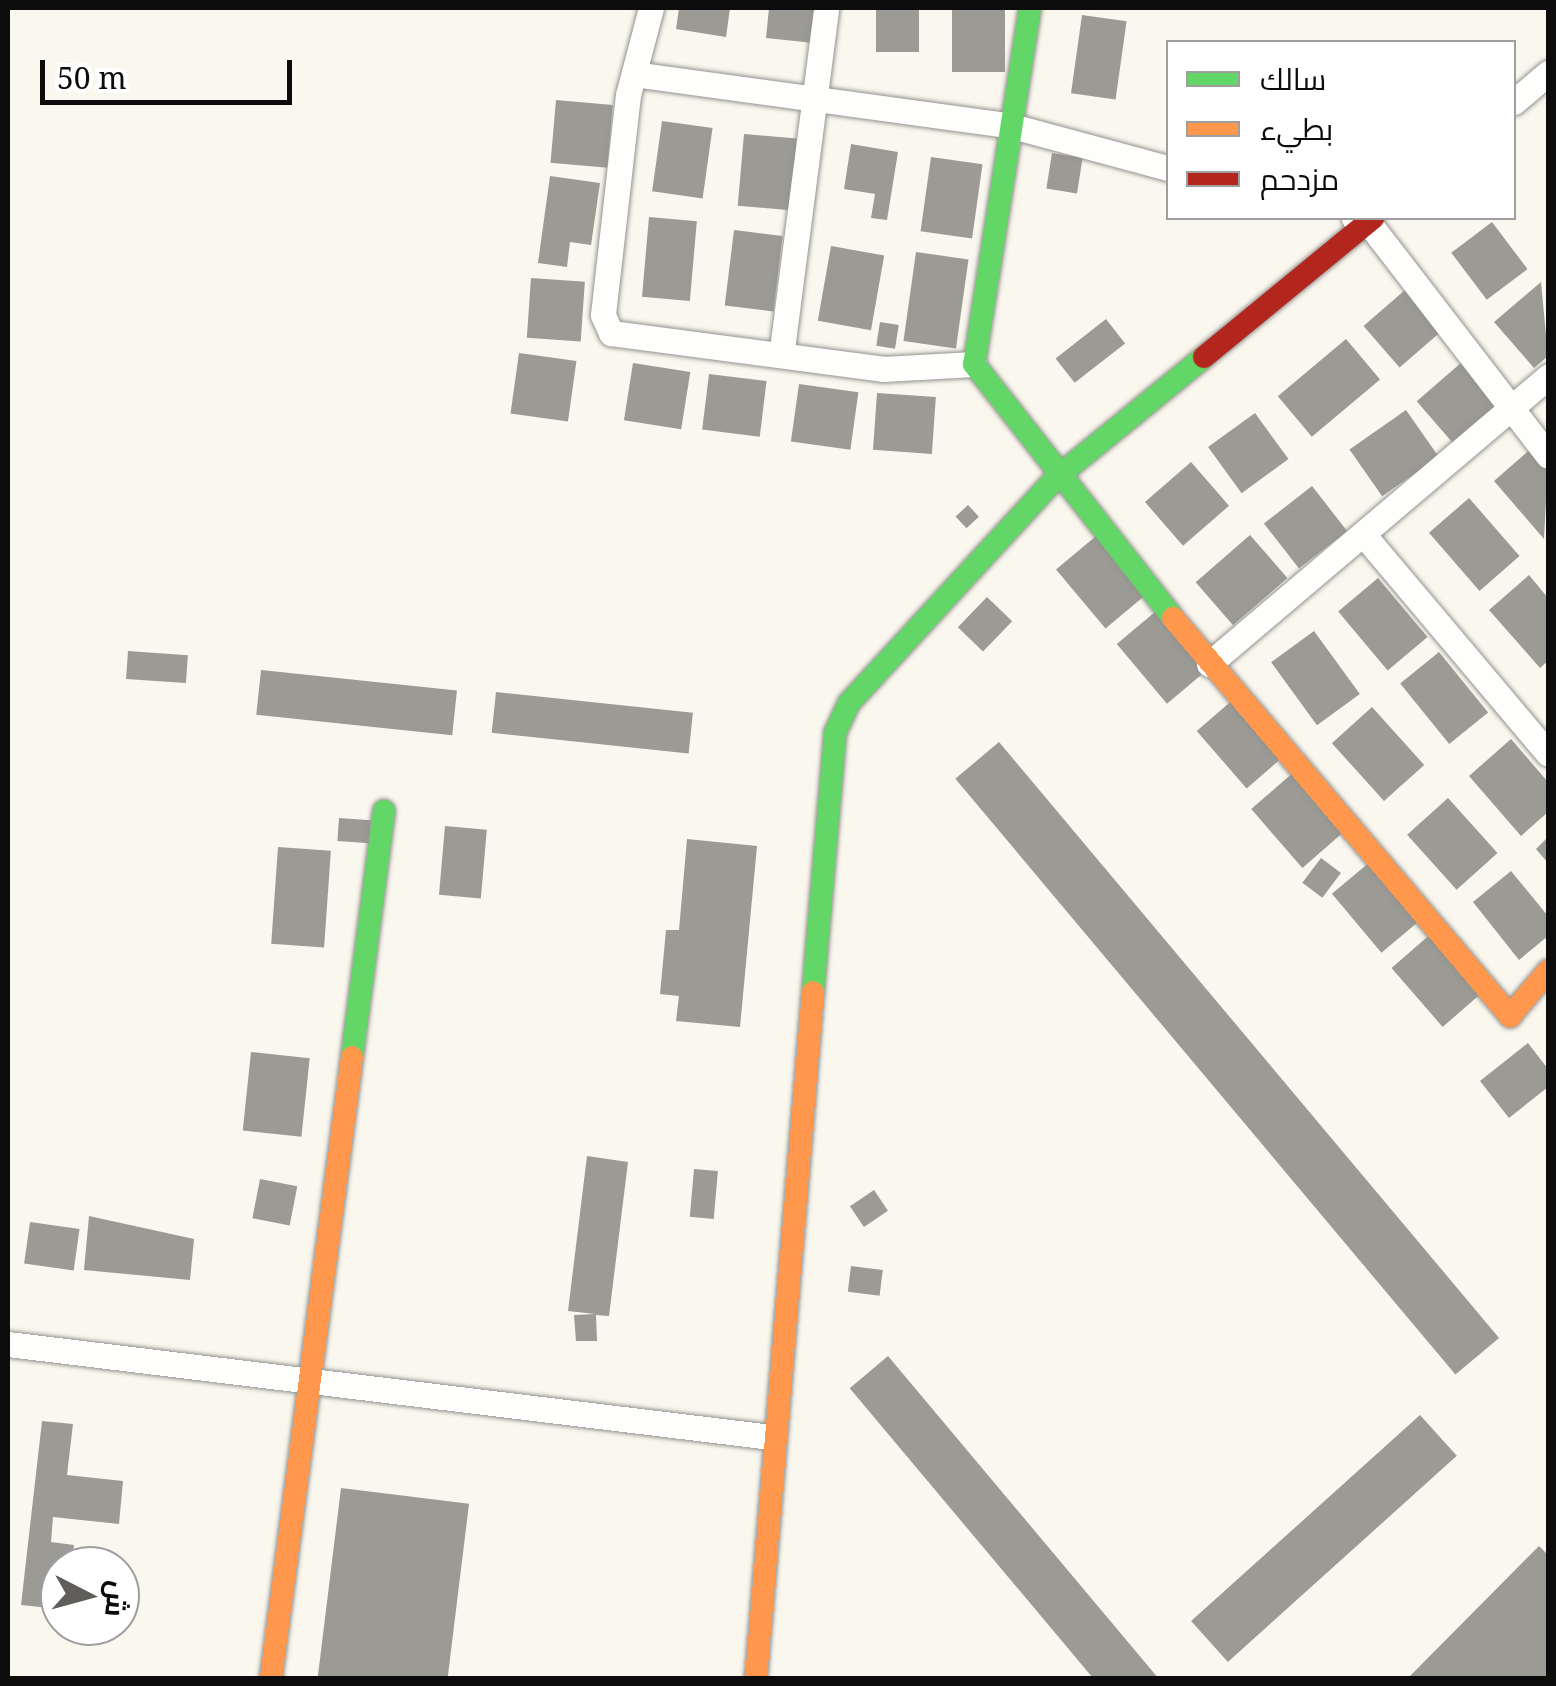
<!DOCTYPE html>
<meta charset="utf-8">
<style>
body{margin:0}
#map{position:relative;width:1556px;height:1686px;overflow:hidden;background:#faf7ef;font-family:"Noto Serif",Cairo,serif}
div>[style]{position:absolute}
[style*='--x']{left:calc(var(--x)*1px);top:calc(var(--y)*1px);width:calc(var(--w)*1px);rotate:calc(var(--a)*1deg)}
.building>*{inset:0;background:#9c9a95;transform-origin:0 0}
.roads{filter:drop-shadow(0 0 2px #93928e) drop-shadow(0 0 2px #93928e)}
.street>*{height:25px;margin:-12.5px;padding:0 12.5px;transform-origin:12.5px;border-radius:12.5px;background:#fefefd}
.fast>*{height:22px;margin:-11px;padding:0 11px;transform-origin:11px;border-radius:11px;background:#63d668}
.slow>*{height:22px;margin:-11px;padding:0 11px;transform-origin:11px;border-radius:11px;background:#ff974d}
.jam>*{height:22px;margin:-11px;padding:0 11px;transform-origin:11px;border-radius:11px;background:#b3261e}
span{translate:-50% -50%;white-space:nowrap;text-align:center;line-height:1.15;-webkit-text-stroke:10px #fff;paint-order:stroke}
.frame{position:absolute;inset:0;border:10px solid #0c0c0c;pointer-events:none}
.legend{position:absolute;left:1166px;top:40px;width:350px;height:180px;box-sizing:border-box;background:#fff;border:2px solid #9e9e9e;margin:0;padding:12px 18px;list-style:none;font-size:30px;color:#0c0c0c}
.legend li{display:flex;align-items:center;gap:20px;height:50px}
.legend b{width:50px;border:2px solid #9e9e9e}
.north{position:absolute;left:40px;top:1546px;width:100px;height:100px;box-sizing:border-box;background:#fff;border:2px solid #9e9e9e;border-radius:50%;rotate:96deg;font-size:28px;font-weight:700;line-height:40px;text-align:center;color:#0c0c0c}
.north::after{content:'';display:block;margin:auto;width:35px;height:45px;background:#5f5e5b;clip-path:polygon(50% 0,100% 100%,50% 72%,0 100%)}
.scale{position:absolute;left:40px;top:60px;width:252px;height:45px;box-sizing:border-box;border:5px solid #0c0c0c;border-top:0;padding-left:12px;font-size:30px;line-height:35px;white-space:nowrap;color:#0c0c0c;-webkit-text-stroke:8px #fff;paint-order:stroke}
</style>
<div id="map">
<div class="building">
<i style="clip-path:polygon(679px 8px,730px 8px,726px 37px,676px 29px)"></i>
<i style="clip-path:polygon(769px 8px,817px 8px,814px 43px,766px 38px)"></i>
<i style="left:876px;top:8px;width:43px;height:44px"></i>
<i style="left:952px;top:8px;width:53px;height:64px"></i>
<i style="left:1082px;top:15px;width:45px;height:79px;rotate:8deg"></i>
<i style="left:556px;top:100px;width:57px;height:63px;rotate:5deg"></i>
<i style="left:662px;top:121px;width:51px;height:71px;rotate:8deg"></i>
<i style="left:744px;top:134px;width:53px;height:72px;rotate:5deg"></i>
<i style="clip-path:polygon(851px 144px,898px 152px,887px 220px,871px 218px,875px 194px,844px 189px)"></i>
<i style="left:1052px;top:153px;width:31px;height:36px;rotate:9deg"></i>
<i style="left:931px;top:157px;width:52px;height:75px;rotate:8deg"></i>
<i style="clip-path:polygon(550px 176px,600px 183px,591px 245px,570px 242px,567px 267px,538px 263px)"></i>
<i style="left:649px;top:217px;width:48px;height:80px;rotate:5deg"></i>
<i style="left:1492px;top:222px;width:59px;height:51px;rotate:53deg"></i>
<i style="left:734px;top:230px;width:49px;height:76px;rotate:7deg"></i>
<i style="left:831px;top:246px;width:54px;height:76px;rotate:10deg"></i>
<i style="left:916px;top:252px;width:53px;height:90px;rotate:8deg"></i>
<i style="left:531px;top:278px;width:54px;height:60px;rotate:4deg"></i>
<i style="clip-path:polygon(1541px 282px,1548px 356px,1534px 368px,1494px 322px)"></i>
<i style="left:1405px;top:290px;width:55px;height:55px;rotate:49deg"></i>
<i style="left:1106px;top:319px;width:31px;height:64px;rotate:52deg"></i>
<i style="left:880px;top:322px;width:19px;height:24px;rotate:9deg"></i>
<i style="left:1346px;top:339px;width:53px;height:89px;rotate:50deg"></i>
<i style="left:519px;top:353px;width:58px;height:61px;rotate:8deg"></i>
<i style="left:1462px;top:362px;width:57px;height:60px;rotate:49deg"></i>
<i style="left:633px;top:363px;width:58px;height:58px;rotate:9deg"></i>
<i style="left:709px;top:374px;width:58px;height:56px;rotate:7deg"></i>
<i style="left:799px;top:384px;width:60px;height:58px;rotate:8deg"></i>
<i style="left:877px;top:393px;width:59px;height:57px;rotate:4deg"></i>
<i style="left:1406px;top:410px;width:57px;height:69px;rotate:55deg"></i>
<i style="left:1255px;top:413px;width:57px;height:58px;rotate:54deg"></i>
<i style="clip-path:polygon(1533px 447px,1548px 464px,1544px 539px,1494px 481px)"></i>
<i style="left:1191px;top:462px;width:58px;height:61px;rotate:49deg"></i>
<i style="left:1312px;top:486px;width:57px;height:61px;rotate:52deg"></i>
<i style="left:1469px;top:498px;width:77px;height:53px;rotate:49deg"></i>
<i style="left:968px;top:505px;width:16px;height:17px;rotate:47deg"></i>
<i style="left:1102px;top:531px;width:77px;height:60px;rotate:50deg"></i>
<i style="left:1250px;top:535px;width:57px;height:72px;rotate:49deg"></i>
<i style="clip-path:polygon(1529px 575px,1548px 598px,1548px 661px,1540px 668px,1489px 610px)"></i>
<i style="left:1378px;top:578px;width:77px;height:52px;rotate:50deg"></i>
<i style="left:987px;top:597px;width:35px;height:42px;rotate:44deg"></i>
<i style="left:1162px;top:606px;width:78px;height:59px;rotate:50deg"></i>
<i style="left:1314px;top:631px;width:78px;height:53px;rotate:54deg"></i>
<i style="left:128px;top:651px;width:60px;height:28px;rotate:4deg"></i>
<i style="left:1439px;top:652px;width:78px;height:50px;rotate:51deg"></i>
<i style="left:261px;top:670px;width:197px;height:45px;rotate:6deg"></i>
<i style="left:496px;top:692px;width:198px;height:41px;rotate:6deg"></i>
<i style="left:1236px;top:697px;width:76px;height:52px;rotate:49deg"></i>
<i style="left:1372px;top:707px;width:78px;height:54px;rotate:48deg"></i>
<i style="clip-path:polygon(1511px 739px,1548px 782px,1548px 812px,1521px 836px,1469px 776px)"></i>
<i style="left:999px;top:742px;width:778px;height:57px;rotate:50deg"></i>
<i style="left:1295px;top:771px;width:78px;height:58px;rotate:49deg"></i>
<i style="left:1448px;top:798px;width:74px;height:55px;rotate:48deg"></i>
<i style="left:339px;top:818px;width:32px;height:23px;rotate:4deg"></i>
<i style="left:445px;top:826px;width:42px;height:69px;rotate:5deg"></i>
<i style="clip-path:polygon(1548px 837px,1548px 863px,1536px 849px)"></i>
<i style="clip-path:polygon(687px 839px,757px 846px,740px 1027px,676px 1021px,679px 996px,660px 994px,666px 930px,679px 930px)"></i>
<i style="left:278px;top:847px;width:53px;height:97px;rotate:4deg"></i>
<i style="left:1321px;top:858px;width:25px;height:31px;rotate:37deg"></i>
<i style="left:1371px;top:861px;width:77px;height:51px;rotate:50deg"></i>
<i style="clip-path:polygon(1511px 871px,1548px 916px,1548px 936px,1519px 960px,1473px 902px)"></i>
<i style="left:1433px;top:932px;width:78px;height:55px;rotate:49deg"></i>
<i style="clip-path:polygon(1528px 1043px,1548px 1069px,1548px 1087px,1509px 1118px,1480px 1081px)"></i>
<i style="left:251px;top:1052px;width:59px;height:79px;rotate:6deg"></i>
<i style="clip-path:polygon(587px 1156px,628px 1162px,609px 1316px,596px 1315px,597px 1341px,576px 1341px,574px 1315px,595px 1314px,568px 1311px)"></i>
<i style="left:694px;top:1169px;width:24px;height:48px;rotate:5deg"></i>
<i style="left:260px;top:1179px;width:38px;height:40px;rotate:11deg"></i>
<i style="left:874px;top:1190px;width:25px;height:29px;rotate:56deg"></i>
<i style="clip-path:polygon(89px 1216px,194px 1239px,190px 1280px,84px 1270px)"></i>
<i style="left:30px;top:1222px;width:50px;height:42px;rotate:8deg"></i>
<i style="left:851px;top:1266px;width:32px;height:26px;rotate:7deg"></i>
<i style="left:888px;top:1356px;width:418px;height:50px;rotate:50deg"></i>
<i style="left:1420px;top:1415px;width:55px;height:308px;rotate:48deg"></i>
<i style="clip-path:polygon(42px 1421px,73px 1424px,67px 1475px,123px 1481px,119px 1524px,53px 1517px,51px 1542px,74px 1545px,72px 1561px,55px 1560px,60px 1609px,21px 1605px)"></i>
<i style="left:341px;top:1488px;width:129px;height:191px;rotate:7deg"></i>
<i style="clip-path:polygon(1539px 1546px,1548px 1555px,1548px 1678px,1408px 1678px)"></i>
</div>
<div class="roads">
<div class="street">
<i style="--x:651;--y:8;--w:90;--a:104.8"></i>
<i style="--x:628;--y:95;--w:221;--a:96.5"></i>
<i style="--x:603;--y:315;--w:20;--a:66"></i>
<i style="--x:611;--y:333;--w:274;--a:7.5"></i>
<i style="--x:883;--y:369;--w:91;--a:-3.1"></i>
<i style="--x:641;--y:75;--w:374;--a:7.8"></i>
<i style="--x:1012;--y:126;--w:162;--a:15.1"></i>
<i style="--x:1514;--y:102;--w:45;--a:-40.5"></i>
<i style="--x:1354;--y:218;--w:15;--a:16"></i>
<i style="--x:1368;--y:222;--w:295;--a:52.4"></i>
<i style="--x:782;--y:349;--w:344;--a:-82.6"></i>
<i style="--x:1363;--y:534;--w:287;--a:49.9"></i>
<i style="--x:1209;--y:664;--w:445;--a:-40.3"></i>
<i style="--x:8;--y:1344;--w:769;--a:6.95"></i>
</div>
<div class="fast">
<i style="--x:1030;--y:8;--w:360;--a:98.9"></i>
<i style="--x:974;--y:364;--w:323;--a:51.9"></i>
<i style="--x:813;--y:992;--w:260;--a:-85.1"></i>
<i style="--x:835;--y:733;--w:33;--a:-65"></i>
<i style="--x:849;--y:703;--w:307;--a:-47.4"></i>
<i style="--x:1057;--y:477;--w:190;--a:-39.2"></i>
<i style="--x:352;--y:1057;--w:248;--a:-82.6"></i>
</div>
<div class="slow">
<i style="--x:1173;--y:618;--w:522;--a:49.74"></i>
<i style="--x:1510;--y:1016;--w:59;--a:-49.8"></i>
<i style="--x:271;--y:1678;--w:626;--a:-82.57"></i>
<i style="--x:756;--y:1678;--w:688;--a:-85.25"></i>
</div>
<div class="jam">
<i style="--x:1204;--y:357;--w:219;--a:-39.4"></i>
</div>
</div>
<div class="frame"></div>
<ul class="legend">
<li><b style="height:12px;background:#63d668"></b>سالك</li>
<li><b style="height:12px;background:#ff974d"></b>بطيء</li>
<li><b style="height:12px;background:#b3261e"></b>مزدحم</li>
</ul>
<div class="north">ش</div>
<div class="scale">50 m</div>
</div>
